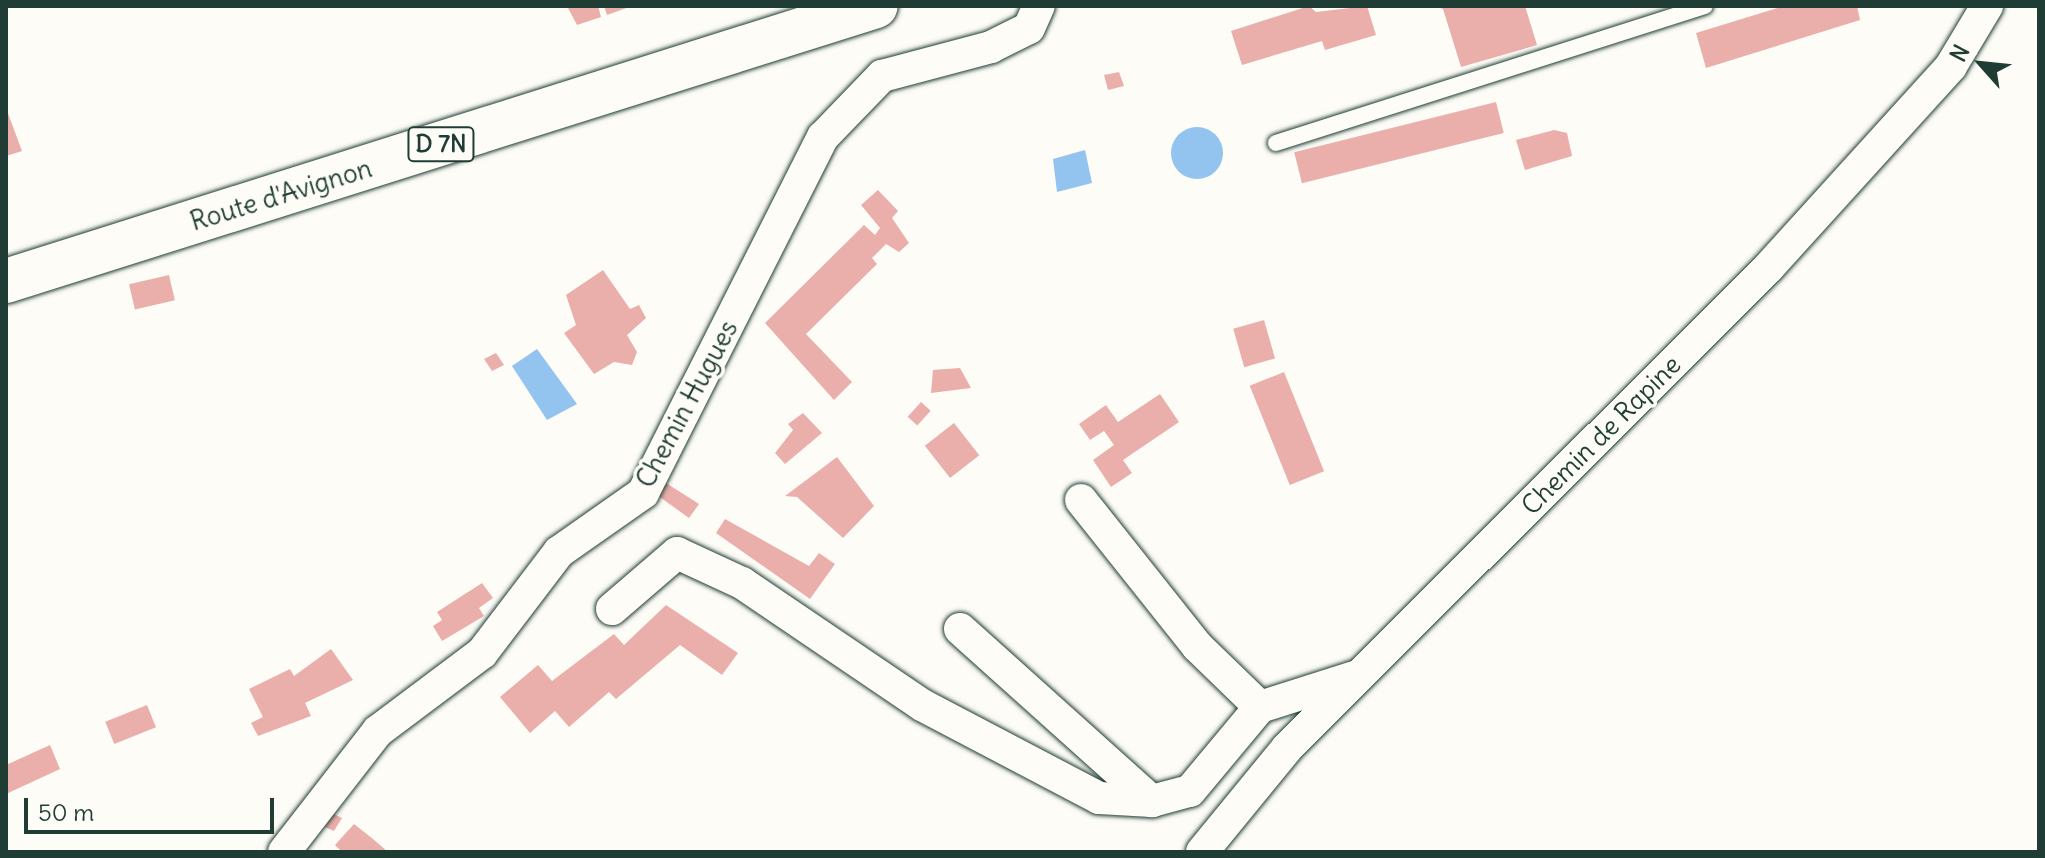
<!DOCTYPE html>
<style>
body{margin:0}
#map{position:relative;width:2045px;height:858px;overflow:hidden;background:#fdfcf7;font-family:Delius,sans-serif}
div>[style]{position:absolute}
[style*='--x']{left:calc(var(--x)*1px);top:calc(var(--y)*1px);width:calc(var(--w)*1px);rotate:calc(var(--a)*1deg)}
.water>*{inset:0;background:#93c3ef}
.round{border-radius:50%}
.building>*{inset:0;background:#eaafaa;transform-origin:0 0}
.roads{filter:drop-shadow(0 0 2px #1f3d34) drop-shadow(0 0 2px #1f3d34)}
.service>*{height:16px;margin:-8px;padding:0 8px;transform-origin:8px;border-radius:8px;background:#fdfcf7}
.minor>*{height:32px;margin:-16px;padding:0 16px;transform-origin:16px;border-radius:16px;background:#fdfcf7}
.primary>*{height:44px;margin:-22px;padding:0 22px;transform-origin:22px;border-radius:22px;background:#fdfcf7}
span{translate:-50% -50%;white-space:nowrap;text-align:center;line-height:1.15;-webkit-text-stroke:7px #fdfcf7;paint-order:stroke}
.shield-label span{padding:2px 6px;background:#fdfcf7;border:2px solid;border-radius:6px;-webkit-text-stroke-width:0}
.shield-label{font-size:24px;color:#1f3d34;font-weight:700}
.street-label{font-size:26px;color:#1f3d34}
.frame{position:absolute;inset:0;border:8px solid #1f3d34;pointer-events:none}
.north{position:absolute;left:1941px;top:24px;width:80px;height:80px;-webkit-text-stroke:6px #fdfcf7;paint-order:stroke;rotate:297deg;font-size:22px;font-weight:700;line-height:32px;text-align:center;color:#1f3d34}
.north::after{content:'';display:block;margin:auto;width:28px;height:36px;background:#1f3d34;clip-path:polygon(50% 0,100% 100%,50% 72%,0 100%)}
.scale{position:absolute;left:24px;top:798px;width:250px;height:36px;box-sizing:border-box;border:4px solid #1f3d34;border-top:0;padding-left:10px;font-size:24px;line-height:28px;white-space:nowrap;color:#1f3d34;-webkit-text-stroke:6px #fdfcf7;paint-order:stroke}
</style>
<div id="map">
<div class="water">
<i class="round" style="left:1171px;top:127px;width:52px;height:52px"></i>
<i style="clip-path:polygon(1085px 150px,1092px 183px,1057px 192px,1053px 159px)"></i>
<i style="clip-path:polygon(537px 349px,577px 404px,547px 420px,512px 366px)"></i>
</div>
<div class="building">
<i style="clip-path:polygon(567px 6px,598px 6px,601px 17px,577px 25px)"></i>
<i style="clip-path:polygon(604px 6px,632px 6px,607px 15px)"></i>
<i style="clip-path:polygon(1309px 6px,1316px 12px,1367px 6px,1376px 35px,1325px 50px,1322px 41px,1242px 65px,1231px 31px)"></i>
<i style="clip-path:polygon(1435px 6px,1525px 6px,1537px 45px,1461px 67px,1443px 9px)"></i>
<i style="clip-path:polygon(1784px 6px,1857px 6px,1860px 20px,1706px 68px,1696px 33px)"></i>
<i style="clip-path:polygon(1119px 72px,1124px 86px,1108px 90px,1104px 75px)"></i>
<i style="left:1496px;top:102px;width:32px;height:208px;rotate:76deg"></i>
<i style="clip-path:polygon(6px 108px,22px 151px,6px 156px)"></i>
<i style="clip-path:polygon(1554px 130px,1567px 133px,1572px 156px,1525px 170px,1516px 140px)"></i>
<i style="clip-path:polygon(878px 190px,898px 211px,892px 218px,909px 243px,899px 252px,886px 244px,872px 258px,877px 264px,806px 334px,852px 382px,834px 400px,765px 323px,864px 225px,875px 235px,880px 228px,861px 205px)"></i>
<i style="clip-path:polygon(603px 270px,630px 309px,639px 305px,646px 318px,627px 335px,637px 352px,632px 365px,614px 362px,594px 374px,564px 333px,576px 325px,566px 295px)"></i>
<i style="left:169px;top:275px;width:26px;height:41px;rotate:77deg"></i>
<i style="left:1264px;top:320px;width:40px;height:32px;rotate:74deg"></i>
<i style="clip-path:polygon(496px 353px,504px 365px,492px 371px,484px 359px)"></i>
<i style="clip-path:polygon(960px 368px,971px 388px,931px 393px,933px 370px)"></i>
<i style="left:1284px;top:372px;width:107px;height:37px;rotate:68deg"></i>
<i style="clip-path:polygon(1160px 394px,1179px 422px,1123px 460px,1132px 473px,1111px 487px,1093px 460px,1114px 445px,1104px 431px,1090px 440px,1079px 424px,1106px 405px,1118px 422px)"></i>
<i style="left:921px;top:402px;width:13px;height:20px;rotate:42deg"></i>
<i style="clip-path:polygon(803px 413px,822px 433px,785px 464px,775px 453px,793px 430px,788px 424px)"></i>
<i style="left:954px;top:423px;width:41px;height:37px;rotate:52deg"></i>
<i style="clip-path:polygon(837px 457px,874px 506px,843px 538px,797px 497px,785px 496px)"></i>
<i style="clip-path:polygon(663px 481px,699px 504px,689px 518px,657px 495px)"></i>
<i style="clip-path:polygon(725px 519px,809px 566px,819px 553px,835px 564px,810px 599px,716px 533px)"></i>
<i style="clip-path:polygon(482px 583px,493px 598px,479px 608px,484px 616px,442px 641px,433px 626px,442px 620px,437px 612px)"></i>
<i style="clip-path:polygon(666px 605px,738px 653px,722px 675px,680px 645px,616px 699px,609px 692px,569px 727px,555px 711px,530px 733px,500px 697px,538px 665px,552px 681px,614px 634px,624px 645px)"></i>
<i style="clip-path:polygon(331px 649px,353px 680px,305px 703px,311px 716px,258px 736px,251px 723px,263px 717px,249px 689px,290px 669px,294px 676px)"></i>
<i style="left:147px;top:705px;width:24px;height:45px;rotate:68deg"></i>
<i style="clip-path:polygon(50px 745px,60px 769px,6px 794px,6px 765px)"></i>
<i style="clip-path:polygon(334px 814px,342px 818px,334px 831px,325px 827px)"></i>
<i style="clip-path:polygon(354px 824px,373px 839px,388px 852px,342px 852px,335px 845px)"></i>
</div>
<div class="roads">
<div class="service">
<i style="--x:1276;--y:143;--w:450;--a:-17.7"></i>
</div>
<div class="minor">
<i style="--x:1081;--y:500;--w:186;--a:51.5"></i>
<i style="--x:1197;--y:646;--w:88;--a:44.1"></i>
<i style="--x:1260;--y:707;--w:103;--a:-17.6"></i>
<i style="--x:612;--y:609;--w:86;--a:-40.7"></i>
<i style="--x:677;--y:553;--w:72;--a:24.8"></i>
<i style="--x:742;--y:583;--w:217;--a:34.1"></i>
<i style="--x:922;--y:705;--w:200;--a:27.7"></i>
<i style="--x:1099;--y:798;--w:53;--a:3.2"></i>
<i style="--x:1152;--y:801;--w:39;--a:-15"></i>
<i style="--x:1190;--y:791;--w:109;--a:-50.2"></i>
<i style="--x:960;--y:629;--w:258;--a:41.9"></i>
<i style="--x:284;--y:852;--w:153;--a:-52.2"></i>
<i style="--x:378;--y:731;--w:130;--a:-36.9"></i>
<i style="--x:482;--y:653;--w:127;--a:-52.7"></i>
<i style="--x:559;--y:552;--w:103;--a:-35.1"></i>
<i style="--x:643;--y:493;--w:399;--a:-63.2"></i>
<i style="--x:823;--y:137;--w:85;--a:-46"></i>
<i style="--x:882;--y:76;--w:113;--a:-14.9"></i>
<i style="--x:991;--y:47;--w:42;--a:-26.6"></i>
<i style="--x:1029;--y:28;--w:24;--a:-66"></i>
<i style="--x:1202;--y:852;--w:134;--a:-50.7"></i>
<i style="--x:1287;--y:748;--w:681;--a:-44.94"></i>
<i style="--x:1769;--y:267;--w:271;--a:-47.8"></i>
<i style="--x:1951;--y:66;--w:70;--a:-59"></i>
</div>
<div class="primary">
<i style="--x:6;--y:281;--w:912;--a:-17.54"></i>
</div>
</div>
<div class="shield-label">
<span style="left:441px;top:144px">D 7N</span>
</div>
<div class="street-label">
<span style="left:281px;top:195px;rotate:-17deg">Route d'Avignon</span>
<span style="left:687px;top:404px;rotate:-62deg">Chemin Hugues</span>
<span style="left:1601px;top:435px;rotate:-45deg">Chemin de Rapine</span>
</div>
<div class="frame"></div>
<div class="north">N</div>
<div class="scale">50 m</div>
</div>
